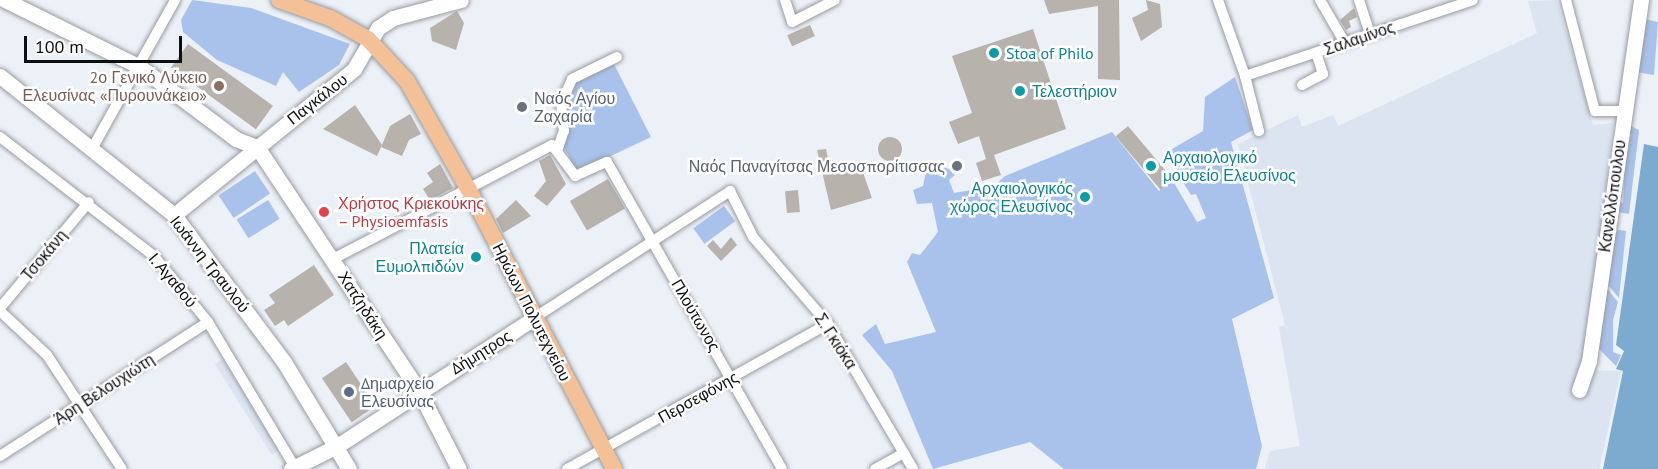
<!DOCTYPE html>
<meta charset="utf-8">
<style>
body{margin:0}
#map{position:relative;width:1658px;height:469px;overflow:hidden;background:#ecf0f7;font-family:"PT Sans",sans-serif}
div>[style]{position:absolute}
[style*='--x']{left:calc(var(--x)*1px);top:calc(var(--y)*1px);width:calc(var(--w)*1px);rotate:calc(var(--a)*1deg)}
.built>*{inset:0;background:#dce4f1;transform-origin:0 0}
.green>*{inset:0;background:#a9c2ec;transform-origin:0 0}
.water>*{inset:0;background:#7dabd0}
.building>*{inset:0;background:#b7b2ac;transform-origin:0 0}
.round{border-radius:50%}
.roads{filter:drop-shadow(0 0 2px #979ba1) drop-shadow(0 0 2px #979ba1)}
.street>*{height:10px;margin:-5px;padding:0 5px;transform-origin:5px;border-radius:5px;background:#fff}
.secondary>*{height:15px;margin:-7.5px;padding:0 7.5px;transform-origin:7.5px;border-radius:7.5px;background:#fff}
.primary>*{height:16px;margin:-8px;padding:0 8px;transform-origin:8px;border-radius:8px;background:#f3c098}
.dots>*{width:16px;height:16px;translate:-50% -50%;box-sizing:border-box;border:3px solid #fff;border-radius:50%}
span{translate:-50% -50%;white-space:nowrap;text-align:center;line-height:1.15;-webkit-text-stroke:5px #fff;paint-order:stroke}
.street-label{font-size:16px;color:#0d0e10}
.culture-label{font-size:16px;color:#0d838f}
.left{translate:0 -50%;text-align:left}
.right{translate:-100% -50%;text-align:right}
.education-label{font-size:16px;color:#785e54}
.worship-label{font-size:16px;color:#5b616d}
.health-label{font-size:16px;color:#be3a42}
.service-label{font-size:16px;color:#4e5e75}
.scale{position:absolute;left:24px;top:36px;width:158px;height:27px;box-sizing:border-box;border:3px solid #0d0e10;border-top:0;padding-left:8px;font-size:18px;line-height:21px;white-space:nowrap;color:#0d0e10;-webkit-text-stroke:4px #fff;paint-order:stroke}
</style>
<div id="map">
<div class="built">
<i style="clip-path:polygon(1557px 0,1593px 125px,1613px 123px,1583px 370px,1621px 371px,1599px 469px,1265px 469px,1270px 451px,1300px 446px,1279px 327px,1285px 325px,1238px 144px,1298px 115px,1302px 127px,1333px 115px,1338px 126px,1537px 33px,1528px 1px)"></i>
<i style="left:231px;top:354px;width:107px;height:19px;rotate:58deg"></i>
</div>
<div class="green">
<i style="clip-path:polygon(192px 0,251px 8px,350px 44px,339px 65px,299px 92px,283px 72px,276px 86px,217px 60px,183px 32px,181px 20px)"></i>
<i style="clip-path:polygon(1644px 19px,1658px 22px,1654px 75px,1636px 72px)"></i>
<i style="clip-path:polygon(614px 64px,651px 137px,577px 172px,562px 143px,564px 102px,574px 82px)"></i>
<i style="clip-path:polygon(1235px 77px,1253px 130px,1231px 142px,1274px 298px,1232px 319px,1262px 446px,1256px 469px,1064px 469px,1030px 442px,933px 469px,892px 371px,862px 335px,876px 324px,885px 344px,936px 332px,907px 262px,912px 253px,920px 255px,938px 232px,932px 203px,917px 204px,913px 190px,923px 186px,926px 172px,936px 164px,949px 169px,955px 175px,949px 180px,954px 193px,994px 186px,1005px 176px,1112px 132px,1159px 191px,1173px 181px,1197px 222px,1206px 218px,1196px 194px,1191px 195px,1181px 179px,1172px 149px,1203px 131px,1205px 97px)"></i>
<i style="clip-path:polygon(1627px 124px,1639px 130px,1629px 214px,1617px 212px,1618px 203px,1623px 203px)"></i>
<i style="left:255px;top:171px;width:27px;height:44px;rotate:56deg"></i>
<i style="left:268px;top:200px;width:22px;height:37px;rotate:58deg"></i>
<i style="left:724px;top:206px;width:19px;height:38px;rotate:54deg"></i>
<i style="clip-path:polygon(1612px 229px,1626px 231px,1619px 298px,1605px 281px)"></i>
<i style="clip-path:polygon(1604px 285px,1618px 302px,1613px 320px,1613px 352px,1621px 355px,1616px 366px,1597px 347px)"></i>
</div>
<div class="water">
<i style="clip-path:polygon(1644px 144px,1658px 147px,1658px 469px,1603px 469px,1623px 371px,1616px 369px,1624px 351px,1616px 345px)"></i>
</div>
<div class="building">
<i style="clip-path:polygon(1044px 0,1119px 0,1120px 80px,1098px 79px,1098px 6px,1049px 14px)"></i>
<i style="clip-path:polygon(1146px 0,1160px 4px,1162px 27px,1141px 41px,1132px 18px,1148px 10px)"></i>
<i style="clip-path:polygon(1354px 8px,1357px 17px,1349px 21px,1351px 27px,1346px 30px,1340px 20px)"></i>
<i style="clip-path:polygon(457px 11px,464px 23px,456px 50px,432px 41px,430px 28px)"></i>
<i style="left:810px;top:25px;width:12px;height:25px;rotate:66deg"></i>
<i style="clip-path:polygon(1033px 29px,1066px 129px,994px 155px,1001px 175px,982px 181px,976px 163px,986px 159px,979px 136px,958px 144px,949px 122px,972px 113px,952px 56px)"></i>
<i style="left:188px;top:44px;width:105px;height:29px;rotate:36deg"></i>
<i style="clip-path:polygon(355px 105px,382px 145px,377px 156px,323px 129px)"></i>
<i style="clip-path:polygon(410px 114px,421px 134px,409px 140px,402px 156px,381px 147px,390px 126px)"></i>
<i style="left:1128px;top:126px;width:70px;height:16px;rotate:50deg"></i>
<i class="round" style="left:878px;top:137px;width:24px;height:24px"></i>
<i style="clip-path:polygon(826px 149px,831px 174px,861px 167px,872px 198px,831px 210px,817px 150px)"></i>
<i style="clip-path:polygon(550px 155px,566px 184px,547px 206px,534px 196px,546px 181px,539px 161px)"></i>
<i style="clip-path:polygon(440px 164px,453px 188px,430px 200px,423px 189px,433px 182px,427px 173px)"></i>
<i style="left:608px;top:179px;width:34px;height:44px;rotate:60deg"></i>
<i style="left:798px;top:190px;width:22px;height:13px;rotate:85deg"></i>
<i style="clip-path:polygon(516px 200px,531px 216px,503px 233px,496px 219px)"></i>
<i style="clip-path:polygon(731px 237px,737px 245px,721px 261px,707px 246px,713px 240px,721px 249px)"></i>
<i style="clip-path:polygon(314px 265px,334px 295px,288px 326px,284px 320px,275px 326px,264px 310px,275px 303px,269px 295px)"></i>
<i style="left:346px;top:362px;width:53px;height:29px;rotate:56deg"></i>
</div>
<div class="roads">
<div class="street">
<i style="--x:785;--y:0;--w:23;--a:72"></i>
<i style="--x:792;--y:22;--w:48;--a:-27.1"></i>
<i style="--x:1218;--y:0;--w:81;--a:70.4"></i>
<i style="--x:1320;--y:0;--w:50;--a:59.8"></i>
<i style="--x:1359;--y:0;--w:36;--a:72"></i>
<i style="--x:1566;--y:0;--w:115;--a:75.4"></i>
<i style="--x:1595;--y:111;--w:29;--a:0"></i>
<i style="--x:1245;--y:76;--w:240;--a:-18.4"></i>
<i style="--x:1245;--y:76;--w:57;--a:75.7"></i>
<i style="--x:1302;--y:85;--w:24;--a:-28"></i>
<i style="--x:1323;--y:74;--w:22;--a:-108"></i>
<i style="--x:0;--y:137;--w:195;--a:37.7"></i>
<i style="--x:154;--y:256;--w:85;--a:50.7"></i>
<i style="--x:208;--y:322;--w:171;--a:59.1"></i>
<i style="--x:93;--y:147;--w:168;--a:-60.8"></i>
<i style="--x:558;--y:148;--w:18;--a:-71"></i>
<i style="--x:564;--y:131;--w:28;--a:-96"></i>
<i style="--x:561;--y:103;--w:26;--a:-65"></i>
<i style="--x:572;--y:79;--w:50;--a:-26.1"></i>
<i style="--x:333;--y:259;--w:247;--a:-27.5"></i>
<i style="--x:552;--y:145;--w:39;--a:53"></i>
<i style="--x:575;--y:176;--w:35;--a:-24"></i>
<i style="--x:607;--y:162;--w:353;--a:60.3"></i>
<i style="--x:0;--y:308;--w:138;--a:-50"></i>
<i style="--x:0;--y:311;--w:64;--a:43.1"></i>
<i style="--x:47;--y:355;--w:136;--a:56.7"></i>
<i style="--x:534;--y:318;--w:234;--a:-32.9"></i>
<i style="--x:730;--y:191;--w:51;--a:63.4"></i>
<i style="--x:753;--y:237;--w:115;--a:49.2"></i>
<i style="--x:828;--y:324;--w:168;--a:59.6"></i>
<i style="--x:0;--y:456;--w:247;--a:-32.8"></i>
<i style="--x:567;--y:469;--w:299;--a:-29.1"></i>
<i style="--x:875;--y:469;--w:33;--a:-29"></i>
</div>
<div class="secondary">
<i style="--x:5;--y:0;--w:151;--a:26.4"></i>
<i style="--x:140;--y:67;--w:120;--a:36.9"></i>
<i style="--x:236;--y:139;--w:22;--a:21"></i>
<i style="--x:0;--y:76;--w:223;--a:38.6"></i>
<i style="--x:174;--y:215;--w:184;--a:53.2"></i>
<i style="--x:284;--y:362;--w:125;--a:58.7"></i>
<i style="--x:257;--y:147;--w:293;--a:56.4"></i>
<i style="--x:419;--y:391;--w:88;--a:62.9"></i>
<i style="--x:174;--y:215;--w:232;--a:-39"></i>
<i style="--x:354;--y:69;--w:48;--a:-59.7"></i>
<i style="--x:378;--y:28;--w:18;--a:-34"></i>
<i style="--x:393;--y:18;--w:70;--a:-14.8"></i>
<i style="--x:1579;--y:390;--w:31;--a:-71"></i>
<i style="--x:1589;--y:361;--w:365;--a:-81.8"></i>
<i style="--x:291;--y:469;--w:51;--a:-26.6"></i>
<i style="--x:337;--y:446;--w:235;--a:-33"></i>
</div>
<div class="primary">
<i style="--x:279;--y:0;--w:54;--a:19.4"></i>
<i style="--x:330;--y:18;--w:43;--a:28.9"></i>
<i style="--x:368;--y:39;--w:57;--a:47.1"></i>
<i style="--x:407;--y:81;--w:125;--a:60.4"></i>
<i style="--x:469;--y:190;--w:314;--a:62.5"></i>
</div>
</div>
<div class="dots">
<i style="left:994px;top:53px;background:#0f9aa8"></i>
<i style="left:219px;top:86px;background:#8d6e63"></i>
<i style="left:1020px;top:91px;background:#0f9aa8"></i>
<i style="left:522px;top:107px;background:#6b7280"></i>
<i style="left:957px;top:166px;background:#6b7280"></i>
<i style="left:1151px;top:166px;background:#0f9aa8"></i>
<i style="left:1085px;top:197px;background:#0f9aa8"></i>
<i style="left:324px;top:212px;background:#e0444e"></i>
<i style="left:476px;top:257px;background:#0f9aa8"></i>
<i style="left:349px;top:392px;background:#5c6f8a"></i>
</div>
<div class="street-label">
<span style="left:1359px;top:38px;rotate:-19deg">Σαλαμίνος</span>
<span style="left:317px;top:99px;rotate:-38deg">Παγκάλου</span>
<span style="left:1612px;top:196px;rotate:-82deg">Κανελλόπουλου</span>
<span style="left:44px;top:255px;rotate:-50deg">Τσοκάνη</span>
<span style="left:210px;top:264px;rotate:52deg">Ιωάννη Τραυλού</span>
<span style="left:173px;top:280px;rotate:50deg">Ι. Αγαθού</span>
<span style="left:363px;top:305px;rotate:57deg">Χατζηδάκη</span>
<span style="left:532px;top:312px;rotate:63deg">Ηρώων Πολυτεχνείου</span>
<span style="left:696px;top:315px;rotate:60deg">Πλούτωνος</span>
<span style="left:836px;top:341px;rotate:57deg">Σ. Γκιόκα</span>
<span style="left:481px;top:352px;rotate:-32deg">Δήμητρος</span>
<span style="left:104px;top:389px;rotate:-33deg">Άρη Βελουχιώτη</span>
<span style="left:698px;top:397px;rotate:-29deg">Περσεφόνης</span>
</div>
<div class="culture-label">
<span class="left" style="left:1006px;top:53px">Stoa of Philo</span>
<span class="left" style="left:1032px;top:91px">Τελεστήριον</span>
<span class="left" style="left:1163px;top:166px">Αρχαιολογικό<br>μουσείο Ελευσίνος</span>
<span class="right" style="left:1073px;top:197px">Αρχαιολογικός<br>χώρος Ελευσίνος</span>
<span class="right" style="left:464px;top:257px">Πλατεία<br>Ευμολπιδών</span>
</div>
<div class="education-label">
<span class="right" style="left:207px;top:86px">2ο Γενικό Λύκειο<br>Ελευσίνας «Πυρουνάκειο»</span>
</div>
<div class="worship-label">
<span class="left" style="left:534px;top:107px">Ναός Αγίου<br>Ζαχαρία</span>
<span class="right" style="left:945px;top:166px">Ναός Παναγίτσας Μεσοσπορίτισσας</span>
</div>
<div class="health-label">
<span class="left" style="left:338px;top:212px">Χρήστος Κριεκούκης<br>– Physioemfasis</span>
</div>
<div class="service-label">
<span class="left" style="left:361px;top:392px">Δημαρχείο<br>Ελευσίνας</span>
</div>
<div class="scale">100 m</div>
</div>
